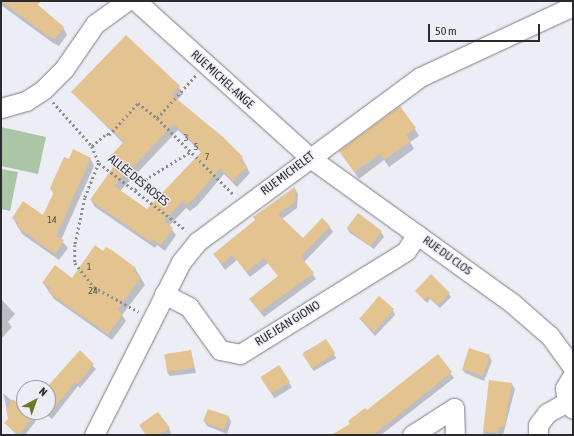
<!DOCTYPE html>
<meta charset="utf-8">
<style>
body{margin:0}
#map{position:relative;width:574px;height:436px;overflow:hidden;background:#ededf6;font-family:"Asap Condensed",sans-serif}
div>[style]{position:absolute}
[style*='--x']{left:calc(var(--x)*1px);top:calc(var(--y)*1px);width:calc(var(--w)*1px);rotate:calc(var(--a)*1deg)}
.green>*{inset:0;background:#abc6a7}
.shadow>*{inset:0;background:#0003;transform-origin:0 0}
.building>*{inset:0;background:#e3c390;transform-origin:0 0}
.path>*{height:2.5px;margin-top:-1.25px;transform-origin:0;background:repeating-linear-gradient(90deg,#8b8b92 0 2px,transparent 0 5px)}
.roads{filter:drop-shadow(0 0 1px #7c7c84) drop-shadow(0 0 1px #7c7c84)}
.minor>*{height:19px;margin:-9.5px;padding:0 9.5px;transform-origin:9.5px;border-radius:9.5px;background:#fff}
span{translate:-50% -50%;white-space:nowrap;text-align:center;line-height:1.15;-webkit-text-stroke:3px #ededf6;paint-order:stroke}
.number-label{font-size:10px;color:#595147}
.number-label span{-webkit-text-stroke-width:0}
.street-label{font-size:12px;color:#2b2b2f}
.frame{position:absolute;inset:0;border:2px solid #2b2b2f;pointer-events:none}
.north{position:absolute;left:16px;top:380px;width:40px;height:40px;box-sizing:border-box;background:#ededf6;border:1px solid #9f9fa6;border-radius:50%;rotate:41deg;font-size:11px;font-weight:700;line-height:16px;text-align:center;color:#2b2b2f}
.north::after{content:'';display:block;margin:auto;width:14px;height:18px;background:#6d7722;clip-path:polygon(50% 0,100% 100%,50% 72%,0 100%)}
.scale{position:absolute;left:428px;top:24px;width:112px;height:18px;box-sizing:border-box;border:2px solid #2b2b2f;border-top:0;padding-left:5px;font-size:12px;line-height:14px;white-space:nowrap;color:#2b2b2f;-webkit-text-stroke:3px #ededf6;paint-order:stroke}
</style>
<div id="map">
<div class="green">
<i style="clip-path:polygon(1px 127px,46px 137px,38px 174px,1px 166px)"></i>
<i style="clip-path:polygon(1px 169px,18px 172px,10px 211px,1px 209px)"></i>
</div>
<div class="shadow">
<i style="clip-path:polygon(1px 1px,33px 1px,63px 27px,67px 35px,59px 46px,53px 43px,1px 5px)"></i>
<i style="clip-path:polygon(evenodd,126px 36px,179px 87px,183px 94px,177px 100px,242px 158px,250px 173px,237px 187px,224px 174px,197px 206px,190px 211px,186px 208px,169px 226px,176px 235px,165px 251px,157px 245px,155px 248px,95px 207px,91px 200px,116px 165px,110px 157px,123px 143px,72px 92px,126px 36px,178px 130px,202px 153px,147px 211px,120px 191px,178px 130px)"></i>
<i style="clip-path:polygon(415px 129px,419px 136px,410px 142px,414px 149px,389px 167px,384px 160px,359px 179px,340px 151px)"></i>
<i style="clip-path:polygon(90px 158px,94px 166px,61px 240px,68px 248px,59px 260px,22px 234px,13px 218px,44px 217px,54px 195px,51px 189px)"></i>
<i style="clip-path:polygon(295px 189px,298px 194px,297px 208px,282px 219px,303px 240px,329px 226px,333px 232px,304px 262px,316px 279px,264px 317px,254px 305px,279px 277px,268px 263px,250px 277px,237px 260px,225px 270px,214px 254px)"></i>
<i style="clip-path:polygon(347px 228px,381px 232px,384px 237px,374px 249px,350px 233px)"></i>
<i style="clip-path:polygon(104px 252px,135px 268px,145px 285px,122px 315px,126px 321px,112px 340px,54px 299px,43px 283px,72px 279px)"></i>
<i style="clip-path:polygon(416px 291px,449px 294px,451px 297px,440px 308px,430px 299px,427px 303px)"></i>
<i style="clip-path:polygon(1px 299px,15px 314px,8px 322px,12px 327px,1px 339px)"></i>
<i style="clip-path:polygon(393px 310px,395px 315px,375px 336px,359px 318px)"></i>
<i style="left:326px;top:340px;width:21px;height:26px;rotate:61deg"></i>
<i style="clip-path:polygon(191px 351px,196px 373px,170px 376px,167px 372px)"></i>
<i style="clip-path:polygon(80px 352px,96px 369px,80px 388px,78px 386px,52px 419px,43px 412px,48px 412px,48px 388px)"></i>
<i style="clip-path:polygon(437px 356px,454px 378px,381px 435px,333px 435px,351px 424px)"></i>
<i style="clip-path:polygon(489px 356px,492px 361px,484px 381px,465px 373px,462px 369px)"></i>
<i style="left:279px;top:367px;width:24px;height:21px;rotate:57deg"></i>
<i style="clip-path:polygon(490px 382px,512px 384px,515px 389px,503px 435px,483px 435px)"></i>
<i style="clip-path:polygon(3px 393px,36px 421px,25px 435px,17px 435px,5px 423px,9px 419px)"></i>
<i style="clip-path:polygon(209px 410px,229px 417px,231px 422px,227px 434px,207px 426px,204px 421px)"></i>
<i style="clip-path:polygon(169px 428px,171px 433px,168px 435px,147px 435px)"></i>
</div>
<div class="building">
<i style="clip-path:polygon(1px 1px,41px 1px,38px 5px,64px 27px,55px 39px,48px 36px)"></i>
<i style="clip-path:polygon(evenodd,126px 35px,180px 86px,172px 95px,223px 137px,243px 157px,240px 160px,247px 166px,233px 181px,220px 168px,194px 199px,186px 205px,182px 201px,164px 221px,173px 228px,161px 245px,153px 239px,151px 242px,90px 200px,116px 163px,109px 157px,124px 142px,71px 92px,126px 35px,174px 124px,202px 151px,147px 209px,114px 186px,174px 124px)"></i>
<i style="clip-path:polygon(400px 106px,416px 128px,406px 135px,411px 141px,384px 160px,380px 154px,354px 172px,339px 151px)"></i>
<i style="clip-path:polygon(73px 149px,91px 158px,56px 236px,64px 240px,55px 254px,17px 227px,19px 223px,12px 218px,23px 201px,43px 215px,54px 192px,50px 189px,53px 181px,64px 157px,69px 159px)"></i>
<i style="clip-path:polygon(295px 187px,295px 202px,278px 214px,303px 238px,322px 218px,330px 226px,301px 257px,314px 273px,260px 312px,249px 299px,278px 276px,264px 258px,246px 272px,233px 255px,222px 264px,213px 254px,255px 220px,253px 217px)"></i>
<i style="left:358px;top:213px;width:30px;height:19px;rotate:37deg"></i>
<i style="clip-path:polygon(95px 245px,103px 251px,106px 247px,113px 251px,136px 268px,133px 271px,141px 277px,117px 310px,123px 314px,108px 334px,48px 292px,51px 288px,42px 283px,55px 265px,72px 278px)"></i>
<i style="clip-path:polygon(431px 274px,450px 293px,438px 305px,428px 296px,424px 300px,415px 291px)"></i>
<i style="left:379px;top:296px;width:20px;height:30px;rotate:41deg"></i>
<i style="left:326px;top:339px;width:17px;height:28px;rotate:57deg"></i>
<i style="left:469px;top:348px;width:22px;height:22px;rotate:18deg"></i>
<i style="clip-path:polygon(80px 350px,94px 364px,77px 384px,75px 382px,48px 416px,48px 386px)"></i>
<i style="left:191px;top:350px;width:18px;height:27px;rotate:81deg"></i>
<i style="clip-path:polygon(438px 354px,452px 372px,373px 435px,331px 435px,350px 424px,348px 421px,365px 408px,367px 410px)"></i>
<i style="left:279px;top:365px;width:20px;height:22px;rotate:57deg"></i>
<i style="clip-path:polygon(489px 380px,512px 383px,504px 427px,499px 427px,498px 433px,483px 431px)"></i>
<i style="clip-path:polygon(13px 399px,24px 408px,24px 412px,34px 416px,19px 435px,4px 423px,8px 419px,6px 409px)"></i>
<i style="clip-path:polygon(208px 409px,229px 416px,224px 430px,203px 421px)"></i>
<i style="clip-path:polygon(158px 412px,170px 428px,159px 435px,146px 435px,139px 425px)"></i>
</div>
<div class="path">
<i style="--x:53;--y:102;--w:59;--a:48.4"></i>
<i style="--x:92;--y:146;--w:18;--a:68"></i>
<i style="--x:99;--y:163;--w:110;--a:37.6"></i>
<i style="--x:157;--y:118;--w:58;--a:-47.8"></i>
<i style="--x:92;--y:146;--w:20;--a:-41"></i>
<i style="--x:107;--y:133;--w:3;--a:45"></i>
<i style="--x:109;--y:135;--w:43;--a:-47.8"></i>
<i style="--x:138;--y:103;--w:24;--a:38"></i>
<i style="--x:157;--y:118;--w:109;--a:45"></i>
<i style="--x:99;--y:163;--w:38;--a:112"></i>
<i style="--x:85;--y:198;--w:48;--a:102"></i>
<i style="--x:75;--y:245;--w:18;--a:90"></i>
<i style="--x:75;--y:263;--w:31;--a:52"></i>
<i style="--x:94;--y:287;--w:51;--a:29.1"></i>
<i style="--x:135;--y:190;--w:19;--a:-43"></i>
<i style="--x:149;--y:177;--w:48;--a:-31.4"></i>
</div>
<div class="roads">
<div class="minor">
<i style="--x:136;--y:1;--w:233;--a:42"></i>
<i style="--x:309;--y:157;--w:250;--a:35.7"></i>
<i style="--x:512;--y:303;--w:50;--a:41"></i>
<i style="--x:550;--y:336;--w:39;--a:54"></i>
<i style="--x:1;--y:108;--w:26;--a:-16"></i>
<i style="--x:26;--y:101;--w:20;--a:-33"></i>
<i style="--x:43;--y:90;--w:30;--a:-45"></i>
<i style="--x:64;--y:69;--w:55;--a:-55.4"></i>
<i style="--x:95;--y:24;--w:39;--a:-36"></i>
<i style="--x:164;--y:294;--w:28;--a:27"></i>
<i style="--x:189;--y:307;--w:53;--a:54.2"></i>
<i style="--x:220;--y:350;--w:20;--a:11"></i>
<i style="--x:240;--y:354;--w:195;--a:-31.8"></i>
<i style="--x:406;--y:251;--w:20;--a:-57"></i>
<i style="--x:573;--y:375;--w:15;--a:122"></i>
<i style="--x:565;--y:388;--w:14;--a:82"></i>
<i style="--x:567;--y:402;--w:9;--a:49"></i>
<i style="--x:94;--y:435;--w:194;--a:-63.3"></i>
<i style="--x:181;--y:262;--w:26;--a:-51"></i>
<i style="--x:197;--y:242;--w:277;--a:-36.5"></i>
<i style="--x:420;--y:77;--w:169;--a:-24.9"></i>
<i style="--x:412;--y:435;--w:50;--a:-32.7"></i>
<i style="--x:454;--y:408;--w:27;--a:88"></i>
<i style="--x:538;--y:435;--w:10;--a:-90"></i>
<i style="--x:538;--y:425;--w:15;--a:-53"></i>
<i style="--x:547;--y:413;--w:23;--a:-29"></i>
</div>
</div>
<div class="number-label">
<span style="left:186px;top:138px">3</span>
<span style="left:196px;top:147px">5</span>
<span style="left:207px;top:157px">7</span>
<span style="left:52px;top:220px">14</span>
<span style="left:89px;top:267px">1</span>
<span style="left:93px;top:291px">24</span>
</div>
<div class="street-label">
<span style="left:222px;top:80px;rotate:42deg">RUE MICHEL-ANGE</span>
<span style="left:288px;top:174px;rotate:-37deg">RUE MICHELET</span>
<span style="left:138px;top:181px;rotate:39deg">ALLÉE DES ROSES</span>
<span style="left:447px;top:256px;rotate:36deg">RUE DU CLOS</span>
<span style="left:288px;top:324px;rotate:-32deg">RUE JEAN GIONO</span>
</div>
<div class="frame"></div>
<div class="north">N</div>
<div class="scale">50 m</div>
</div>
